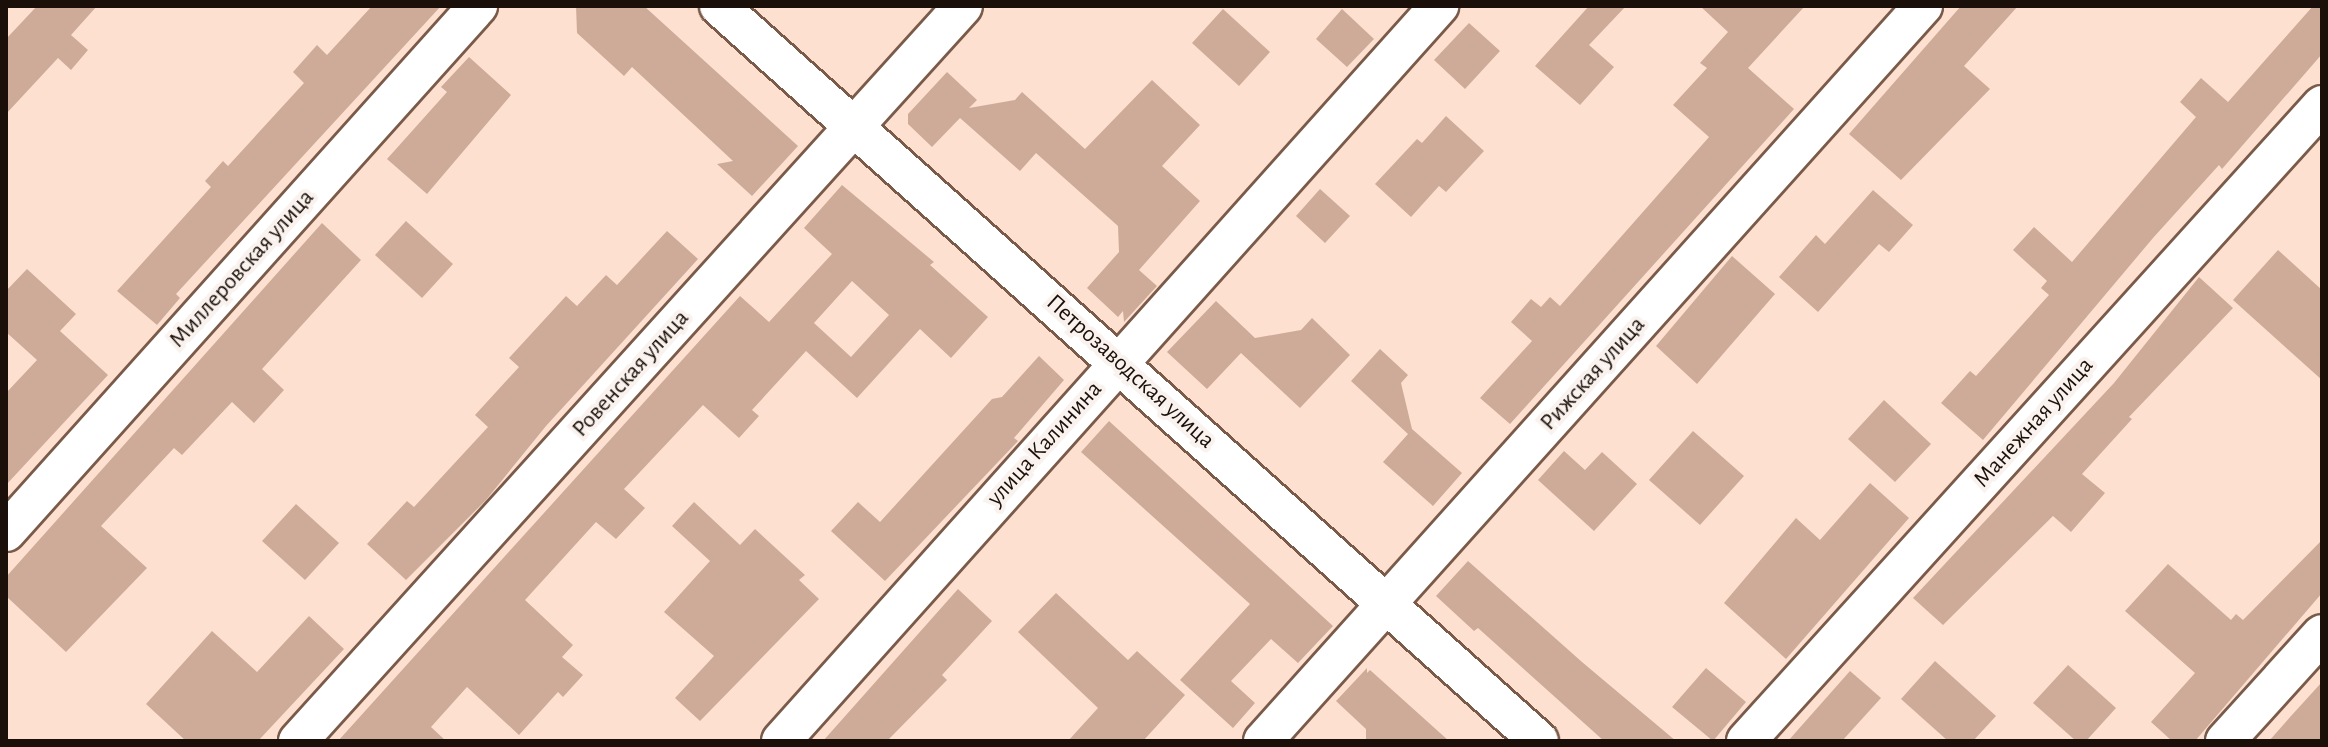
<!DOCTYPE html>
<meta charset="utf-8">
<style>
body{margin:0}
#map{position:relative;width:2328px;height:747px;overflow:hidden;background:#fde0d0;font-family:"Alegreya Sans",sans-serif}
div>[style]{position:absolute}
.building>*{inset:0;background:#cdab98}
.roads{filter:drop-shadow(2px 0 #7a5b4a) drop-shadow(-2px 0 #7a5b4a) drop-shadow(0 2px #7a5b4a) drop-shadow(0 -2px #7a5b4a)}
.minor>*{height:38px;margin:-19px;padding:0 19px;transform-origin:19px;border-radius:19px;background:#fff}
span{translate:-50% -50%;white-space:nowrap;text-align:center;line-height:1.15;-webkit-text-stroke:8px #f9f2ee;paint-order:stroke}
.street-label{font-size:24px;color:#1b1009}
.frame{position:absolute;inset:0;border:8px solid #1b1009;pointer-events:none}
</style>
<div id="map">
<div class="building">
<div style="clip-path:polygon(37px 6px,97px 6px,71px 35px,88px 50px,71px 70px,58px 58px,6px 114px,6px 39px)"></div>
<div style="clip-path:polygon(372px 6px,441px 6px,176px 294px,180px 298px,157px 325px,117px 291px,211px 187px,205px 181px,223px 161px,228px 166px,304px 83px,293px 72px,317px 45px,327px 55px)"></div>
<div style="clip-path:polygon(576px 6px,644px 6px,798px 146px,752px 196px,717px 164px,733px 161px,632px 67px,624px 76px,577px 33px)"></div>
<div style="clip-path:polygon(1589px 6px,1626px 6px,1589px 45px,1614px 67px,1580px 105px,1535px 66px)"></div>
<div style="clip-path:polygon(1700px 6px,1805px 6px,1748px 68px,1794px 109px,1510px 424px,1480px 398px,1532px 341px,1511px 322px,1531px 299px,1541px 307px,1550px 297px,1560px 306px,1709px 137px,1673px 105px,1707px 68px,1700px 63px,1728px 32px)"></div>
<div style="clip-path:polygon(1961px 6px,2018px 6px,1964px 66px,1990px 89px,1901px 180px,1849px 134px)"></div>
<div style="clip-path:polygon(2313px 6px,2322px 6px,2322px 54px,2222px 169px,2219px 165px,2153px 238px,1983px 440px,1941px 403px,1970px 371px,1976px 376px,2049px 295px,2041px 288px,2047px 281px,2013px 250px,2034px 227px,2072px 262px,2196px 117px,2180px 102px,2201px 78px,2228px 102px)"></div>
<div style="clip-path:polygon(1223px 9px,1270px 52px,1239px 86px,1192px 43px)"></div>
<div style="clip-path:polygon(1342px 9px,1374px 39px,1347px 67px,1316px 39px)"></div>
<div style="clip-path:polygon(1469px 23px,1500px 51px,1465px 89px,1434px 60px)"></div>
<div style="clip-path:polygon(469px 57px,511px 95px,427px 194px,387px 159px,447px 92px,441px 87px)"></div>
<div style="clip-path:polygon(947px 72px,977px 100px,969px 108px,1015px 100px,1022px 92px,1085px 149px,1152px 80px,1200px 125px,1162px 166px,1200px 201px,1139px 270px,1157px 286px,1124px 322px,1123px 311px,1118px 317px,1087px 288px,1119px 252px,1118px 226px,1036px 153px,1020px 171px,960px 118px,932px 147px,908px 124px,908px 114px)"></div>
<div style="clip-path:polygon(1446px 116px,1484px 151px,1446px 192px,1439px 186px,1411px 217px,1375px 184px,1417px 139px,1422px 143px)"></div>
<div style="clip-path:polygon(evenodd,842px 185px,934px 262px,930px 265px,988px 317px,951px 358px,920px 329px,857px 398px,806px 351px,752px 410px,759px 416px,739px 438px,703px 405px,624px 489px,645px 508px,616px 539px,596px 522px,525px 600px,573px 645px,562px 657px,583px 675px,563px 697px,558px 692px,519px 735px,467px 687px,431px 727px,446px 741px,338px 741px,740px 296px,769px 322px,832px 254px,804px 228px,842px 185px,852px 281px,889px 315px,851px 357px,814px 323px,852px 281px)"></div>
<div style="clip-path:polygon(1320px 189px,1350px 216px,1325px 243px,1296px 216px)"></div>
<div style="clip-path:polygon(1873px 190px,1913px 225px,1889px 252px,1879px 244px,1818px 312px,1779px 277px,1816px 235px,1825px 244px)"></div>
<div style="clip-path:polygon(406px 221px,453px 264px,422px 298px,375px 255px)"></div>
<div style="clip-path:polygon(322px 223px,361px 260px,262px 369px,284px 390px,254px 423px,232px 402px,182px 455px,174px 448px,101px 526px,147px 568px,66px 652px,6px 596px,6px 577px)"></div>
<div style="clip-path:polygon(667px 231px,698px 259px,546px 426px,486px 500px,406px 580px,367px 544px,407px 501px,414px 507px,488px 427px,475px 415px,519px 367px,509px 358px,566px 296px,577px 306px,606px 275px,617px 285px)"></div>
<div style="clip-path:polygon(2278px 250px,2322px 290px,2322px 380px,2233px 300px)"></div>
<div style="clip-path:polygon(1732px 256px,1775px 294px,1697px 384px,1656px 346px)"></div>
<div style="clip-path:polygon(27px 269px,76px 314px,60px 331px,108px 375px,6px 485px,6px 393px,37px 360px,6px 332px,6px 291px)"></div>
<div style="clip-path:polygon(2199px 277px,2233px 308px,2129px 417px,2132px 419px,2082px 474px,2105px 493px,2071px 532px,2053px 516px,1943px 625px,1913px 598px,2114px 383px)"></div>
<div style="clip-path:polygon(1216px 301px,1255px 338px,1301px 330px,1312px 318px,1350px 355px,1300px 408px,1241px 353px,1207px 389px,1167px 352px)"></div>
<div style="clip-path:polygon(1380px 349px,1408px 375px,1401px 383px,1412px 429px,1462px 473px,1433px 506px,1383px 462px,1408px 434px,1351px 381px)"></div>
<div style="clip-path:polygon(1039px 356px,1064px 380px,1014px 438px,1018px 441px,885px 581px,831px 531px,858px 502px,880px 522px,992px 399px,1002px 397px)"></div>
<div style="clip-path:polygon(1884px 400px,1931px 444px,1895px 482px,1848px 439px)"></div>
<div style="clip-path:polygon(1109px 421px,1333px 626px,1298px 663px,1271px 639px,1231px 681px,1255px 703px,1233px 728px,1180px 680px,1250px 604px,1081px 452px)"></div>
<div style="clip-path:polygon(1693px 431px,1744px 476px,1700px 525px,1649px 480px)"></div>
<div style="clip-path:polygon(1564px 451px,1585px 470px,1602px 452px,1637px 484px,1594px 531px,1538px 480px)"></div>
<div style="clip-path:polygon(1870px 483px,1909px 518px,1786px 659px,1724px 603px,1796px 518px,1820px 540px)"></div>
<div style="clip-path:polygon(694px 502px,740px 545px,755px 529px,805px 575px,799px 580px,819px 599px,700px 721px,675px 698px,714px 656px,664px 612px,710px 561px,672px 526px)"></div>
<div style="clip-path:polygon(296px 504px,339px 543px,305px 580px,262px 541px)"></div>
<div style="clip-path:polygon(2322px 540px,2322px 593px,2195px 741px,2172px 741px,2151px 722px,2195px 673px,2125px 611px,2168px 564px,2231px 620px,2236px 614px,2243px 620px)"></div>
<div style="clip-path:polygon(1468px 561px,1582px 662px,1676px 741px,1604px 741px,1478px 628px,1474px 631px,1436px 596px)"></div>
<div style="clip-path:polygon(958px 589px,992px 621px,942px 675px,947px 680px,887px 741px,823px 741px)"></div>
<div style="clip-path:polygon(1056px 593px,1128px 660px,1137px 651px,1185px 695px,1143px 741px,1068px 741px,1098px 708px,1018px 632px)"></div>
<div style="clip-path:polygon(309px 616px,344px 649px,258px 741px,186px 741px,146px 704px,212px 631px,257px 672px)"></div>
<div style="clip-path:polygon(1935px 661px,1996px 716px,1973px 741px,1948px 741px,1901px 699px)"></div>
<div style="clip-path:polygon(2068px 665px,2116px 708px,2086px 741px,2076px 741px,2033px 703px)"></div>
<div style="clip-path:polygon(1367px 668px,1367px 673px,1370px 670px,1449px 741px,1366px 741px,1366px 729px,1336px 701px)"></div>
<div style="clip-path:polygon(1706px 668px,1746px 702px,1713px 741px,1672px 707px)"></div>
<div style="clip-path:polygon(1850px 671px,1881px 698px,1842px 741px,1788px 741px)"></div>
<div style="clip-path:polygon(2322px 682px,2322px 741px,2269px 741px,2291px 716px)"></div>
</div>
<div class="roads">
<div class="minor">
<div style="left:719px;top:6px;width:1101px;rotate:41.87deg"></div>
<div style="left:6px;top:532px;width:707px;rotate:-48.1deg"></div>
<div style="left:298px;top:741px;width:991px;rotate:-47.86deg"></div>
<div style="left:781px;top:741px;width:987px;rotate:-48.16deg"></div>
<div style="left:1263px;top:741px;width:988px;rotate:-48.08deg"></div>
<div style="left:1746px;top:741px;width:858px;rotate:-47.83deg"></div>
<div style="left:2225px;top:741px;width:144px;rotate:-47.8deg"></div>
</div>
</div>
<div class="street-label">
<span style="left:242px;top:269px;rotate:-48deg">Миллеровская улица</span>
<span style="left:1130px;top:372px;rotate:42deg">Петрозаводская улица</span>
<span style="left:631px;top:374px;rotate:-48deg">Ровенская улица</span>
<span style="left:1593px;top:374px;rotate:-48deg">Рижская улица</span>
<span style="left:2034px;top:423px;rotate:-48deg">Манежная улица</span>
<span style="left:1045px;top:444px;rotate:-48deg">улица Калинина</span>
</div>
<div class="frame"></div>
</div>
